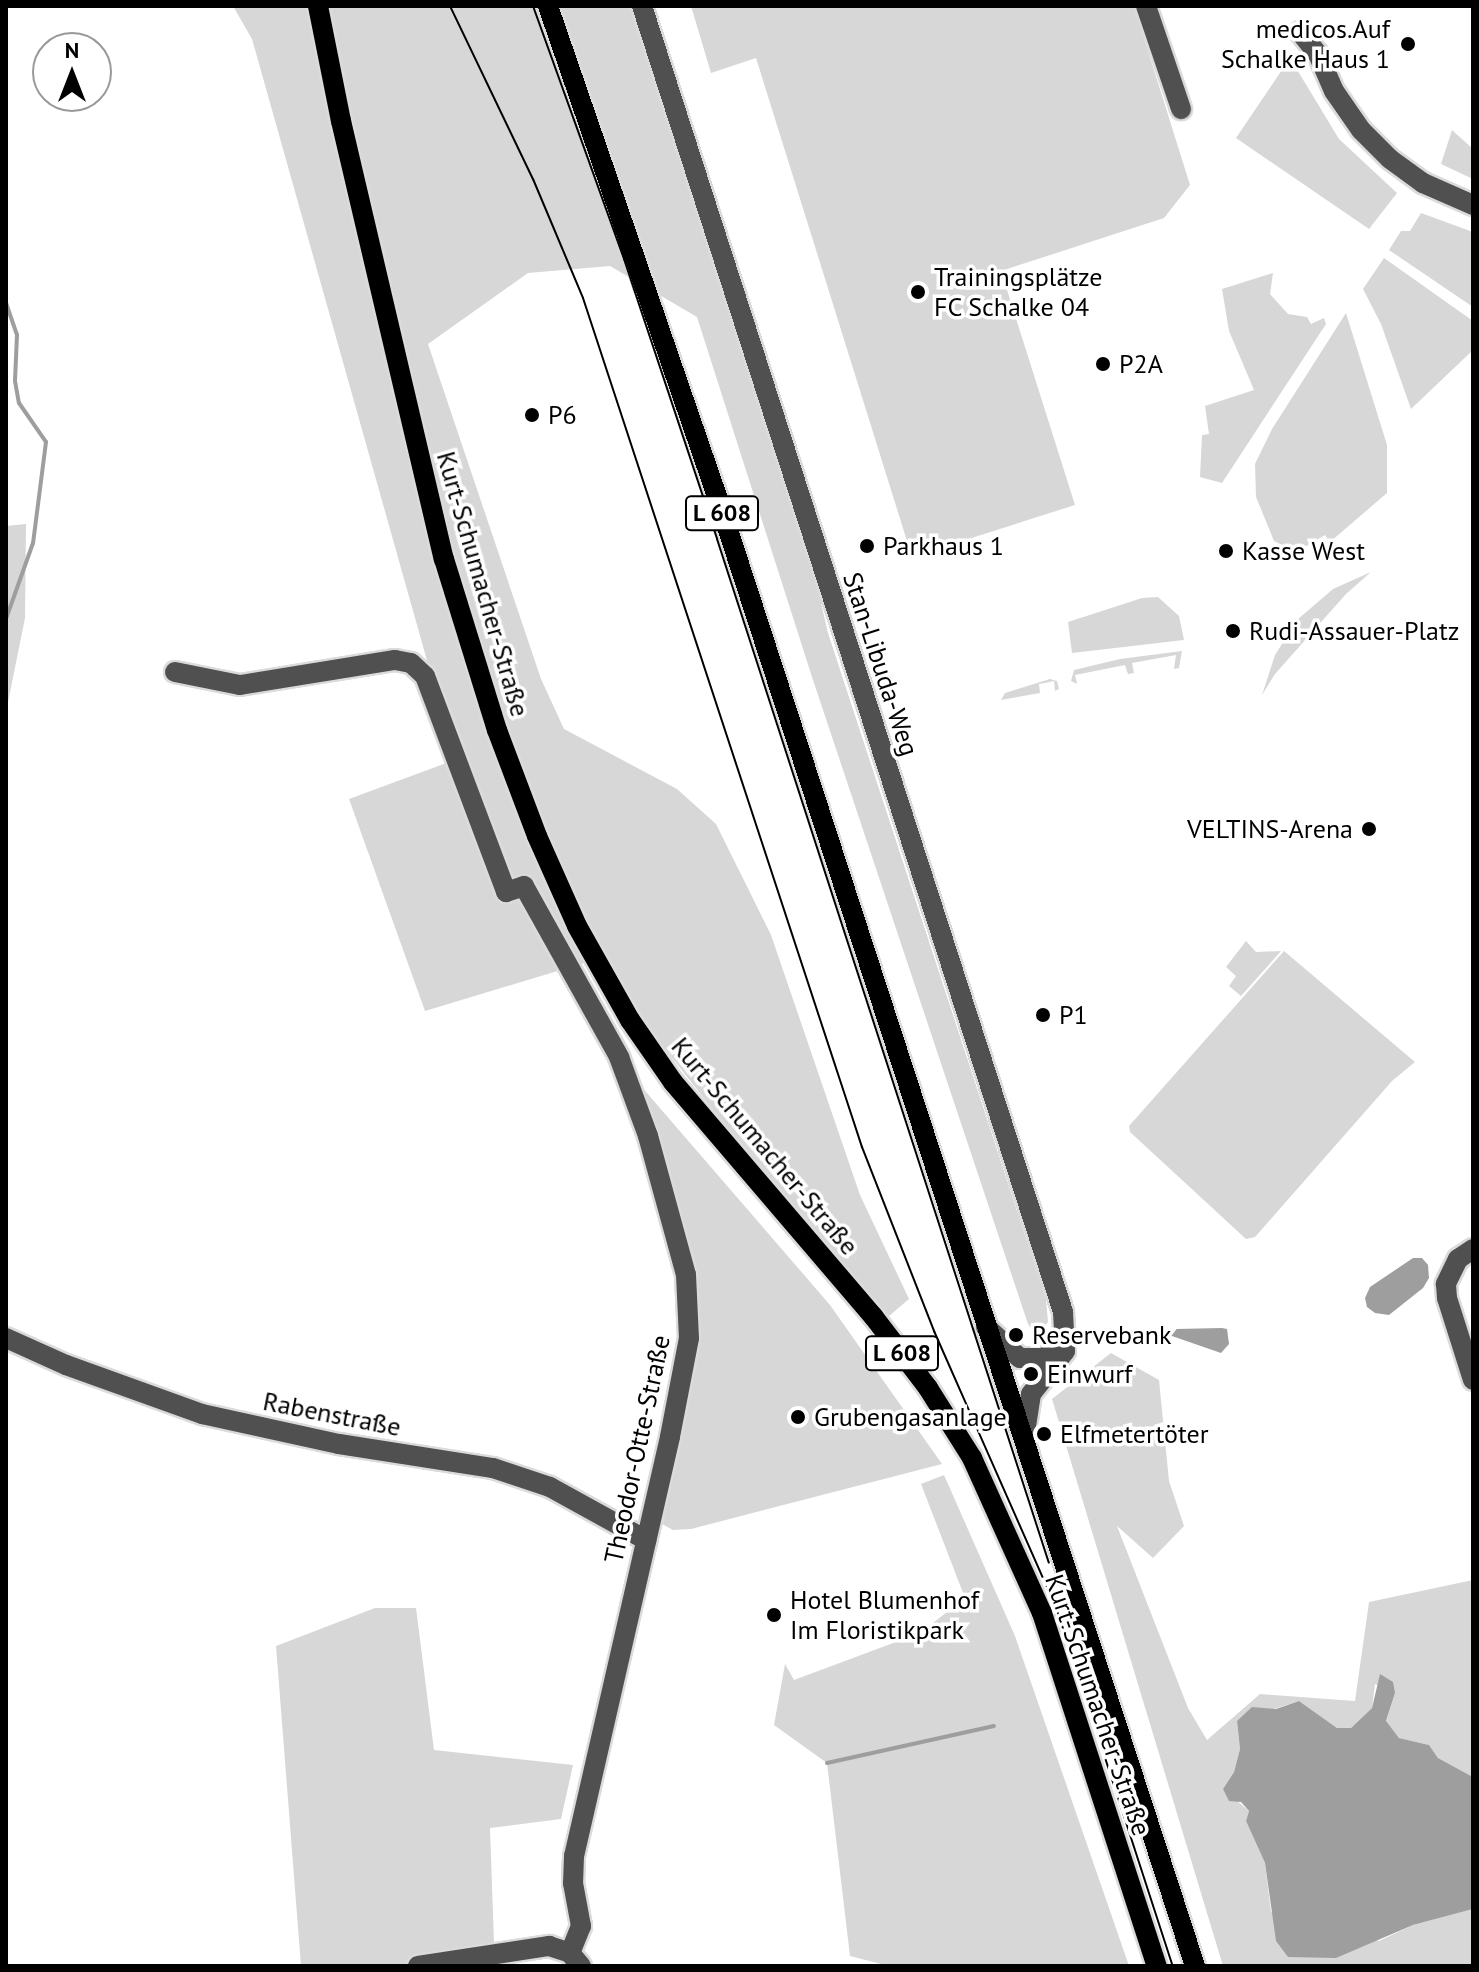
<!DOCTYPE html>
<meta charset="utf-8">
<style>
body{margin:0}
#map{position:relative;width:1479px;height:1972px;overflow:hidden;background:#fff;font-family:"PT Sans",sans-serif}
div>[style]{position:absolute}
.green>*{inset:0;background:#d7d7d7}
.water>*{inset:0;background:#9e9e9e}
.stream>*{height:4px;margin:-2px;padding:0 2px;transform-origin:2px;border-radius:2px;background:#9e9e9e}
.roads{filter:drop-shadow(2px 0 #dbdbdb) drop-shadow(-2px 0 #dbdbdb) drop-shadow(0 2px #dbdbdb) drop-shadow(0 -2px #dbdbdb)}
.minor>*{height:20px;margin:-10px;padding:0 10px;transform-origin:10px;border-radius:10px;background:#505050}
.major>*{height:20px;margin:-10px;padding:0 10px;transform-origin:10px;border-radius:10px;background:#000}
.tram>*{height:2px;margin:-1px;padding:0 1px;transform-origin:1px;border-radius:1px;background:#000}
.dots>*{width:22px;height:22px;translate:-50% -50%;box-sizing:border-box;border:4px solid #fff;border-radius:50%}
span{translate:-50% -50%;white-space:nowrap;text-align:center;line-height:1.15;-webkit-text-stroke:7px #fff;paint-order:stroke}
.shield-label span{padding:2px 6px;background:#fff;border:2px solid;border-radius:6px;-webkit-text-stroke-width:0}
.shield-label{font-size:24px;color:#000;font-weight:700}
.poi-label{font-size:26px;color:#000}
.right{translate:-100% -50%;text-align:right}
.left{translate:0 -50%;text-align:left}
.street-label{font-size:26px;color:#000}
.frame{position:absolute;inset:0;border:8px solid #000;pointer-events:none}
.north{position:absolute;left:32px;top:32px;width:80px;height:80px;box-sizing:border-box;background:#fff;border:2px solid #999;border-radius:50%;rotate:0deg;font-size:22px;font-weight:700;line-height:32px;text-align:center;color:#000}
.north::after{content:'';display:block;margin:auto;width:28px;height:36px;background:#000;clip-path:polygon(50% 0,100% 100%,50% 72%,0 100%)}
</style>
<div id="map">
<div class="green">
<div style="clip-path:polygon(233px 6px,641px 6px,820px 567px,821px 603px,828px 633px,1046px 1299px,1048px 1322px,1041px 1332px,1033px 1331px,1028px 1324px,812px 677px,697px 317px,610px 266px,528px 273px,428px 344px,541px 679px,564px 729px,677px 789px,716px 824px,771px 935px,860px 1195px,909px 1299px,889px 1316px,781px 1196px,647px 1026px,607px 956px,425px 1011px,349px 799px,460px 758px,428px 664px,252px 39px)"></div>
<div style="clip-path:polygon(691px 6px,1134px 6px,1190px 185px,1164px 218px,1001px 271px,1075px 505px,912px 557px,756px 58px,711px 73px)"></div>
<div style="clip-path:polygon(1288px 61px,1296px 68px,1339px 139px,1397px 193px,1369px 229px,1236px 138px)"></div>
<div style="clip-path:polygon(1452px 130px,1473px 149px,1473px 179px,1441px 164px)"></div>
<div style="clip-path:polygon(1421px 213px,1473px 232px,1473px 307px,1389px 250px,1401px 231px,1410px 231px)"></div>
<div style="clip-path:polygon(1384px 258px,1473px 321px,1473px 350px,1411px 409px,1381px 324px,1363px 289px)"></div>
<div style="clip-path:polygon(1273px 273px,1270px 294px,1288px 314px,1307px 317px,1311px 324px,1324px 318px,1326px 324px,1222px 483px,1200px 477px,1202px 435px,1209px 434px,1205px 406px,1254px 390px,1229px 331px,1222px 289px)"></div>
<div style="clip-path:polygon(1346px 313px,1387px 445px,1387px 493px,1330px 542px,1325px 535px,1296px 552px,1274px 541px,1256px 497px,1255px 464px,1272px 429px)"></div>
<div style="clip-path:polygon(26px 524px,25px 618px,6px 712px,6px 526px)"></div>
<div style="clip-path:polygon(1371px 572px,1346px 594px,1275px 674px,1262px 695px,1275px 655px,1297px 620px,1333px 589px)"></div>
<div style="clip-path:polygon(1158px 597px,1179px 616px,1184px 640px,1072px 653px,1068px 622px,1142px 598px)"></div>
<div style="clip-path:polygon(1182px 651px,1179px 668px,1174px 669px,1176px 655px,1132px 663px,1134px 673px,1128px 674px,1125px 665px,1075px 675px,1077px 684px,1071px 681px,1074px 670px,1120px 659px)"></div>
<div style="clip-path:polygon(1050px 679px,1057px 681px,1059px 689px,1055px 691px,1054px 681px,1045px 683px,1039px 684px,1040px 693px,1001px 700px,1005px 693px)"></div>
<div style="clip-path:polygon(1246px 941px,1256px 952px,1281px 951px,1241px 996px,1229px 986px,1236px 976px,1226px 967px)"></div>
<div style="clip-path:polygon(1284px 951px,1415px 1062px,1392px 1081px,1255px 1237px,1246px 1239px,1130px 1132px,1129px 1126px)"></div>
<div style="clip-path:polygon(640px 1085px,830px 1305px,942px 1464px,691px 1529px,673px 1530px,662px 1524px,658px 1515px,686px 1387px,672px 1204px)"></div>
<div style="clip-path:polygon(1111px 1353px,1159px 1380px,1169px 1481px,1184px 1526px,1153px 1558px,1117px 1526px,1188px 1708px,1207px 1740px,1260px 1694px,1355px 1701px,1369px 1602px,1473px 1580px,1473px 1777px,1438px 1758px,1429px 1745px,1399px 1738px,1386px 1722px,1395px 1693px,1375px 1684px,1372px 1708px,1351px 1728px,1337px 1728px,1299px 1701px,1237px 1721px,1240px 1749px,1234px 1772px,1223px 1789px,1249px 1811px,1246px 1821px,1265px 1863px,1271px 1912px,1379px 1941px,1413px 1925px,1473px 1909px,1473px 1966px,1223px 1966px,1052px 1399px)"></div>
<div style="clip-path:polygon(944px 1475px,1015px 1636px,1129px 1966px,889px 1966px,850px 1956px,827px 1763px,774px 1725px,785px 1664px,794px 1680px,920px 1633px,965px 1598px,921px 1484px)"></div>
<div style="clip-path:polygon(375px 1608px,416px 1608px,434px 1750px,573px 1765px,561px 1819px,490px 1828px,494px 1943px,455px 1953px,455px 1966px,301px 1966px,276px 1646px)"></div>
</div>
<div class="water">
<div style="clip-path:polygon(1413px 1258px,1422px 1258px,1428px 1265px,1429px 1278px,1423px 1288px,1389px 1315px,1375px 1313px,1367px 1307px,1365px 1298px,1370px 1287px)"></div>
<div style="clip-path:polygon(1222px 1328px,1227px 1329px,1229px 1344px,1221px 1353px,1169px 1335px,1176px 1329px)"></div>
<div style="clip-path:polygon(1380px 1674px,1393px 1682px,1395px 1693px,1386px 1721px,1399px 1738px,1429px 1745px,1438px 1758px,1473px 1777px,1473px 1909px,1413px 1925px,1336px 1958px,1288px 1957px,1276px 1941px,1265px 1863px,1246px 1821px,1249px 1811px,1241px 1802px,1229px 1801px,1223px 1789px,1234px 1772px,1240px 1749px,1237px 1721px,1252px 1707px,1276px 1709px,1299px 1701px,1337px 1728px,1351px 1728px,1372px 1708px)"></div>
</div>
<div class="stream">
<div style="left:6px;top:303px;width:34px;rotate:71deg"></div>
<div style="left:17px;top:335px;width:46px;rotate:92.5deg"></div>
<div style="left:15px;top:381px;width:22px;rotate:80deg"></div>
<div style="left:19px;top:403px;width:47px;rotate:55.3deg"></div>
<div style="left:46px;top:442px;width:102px;rotate:97.3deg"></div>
<div style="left:33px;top:543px;width:81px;rotate:109.6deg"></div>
<div style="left:827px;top:1763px;width:171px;rotate:-12.5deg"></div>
</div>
<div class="roads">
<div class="minor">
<div style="left:642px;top:6px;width:1372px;rotate:72.13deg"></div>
<div style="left:1063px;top:1312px;width:39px;rotate:87deg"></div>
<div style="left:1065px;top:1351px;width:55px;rotate:128.3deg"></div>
<div style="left:1031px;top:1394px;width:46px;rotate:98.8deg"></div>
<div style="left:1146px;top:6px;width:109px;rotate:71.2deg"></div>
<div style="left:1300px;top:32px;width:28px;rotate:51deg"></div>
<div style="left:1318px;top:54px;width:40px;rotate:66.6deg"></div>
<div style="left:1334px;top:91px;width:47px;rotate:55.3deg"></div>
<div style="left:1361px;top:130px;width:41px;rotate:45deg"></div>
<div style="left:1390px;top:159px;width:41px;rotate:36deg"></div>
<div style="left:1423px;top:183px;width:55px;rotate:23.7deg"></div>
<div style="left:175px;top:672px;width:66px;rotate:11.3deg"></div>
<div style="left:240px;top:685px;width:157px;rotate:-9.2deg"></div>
<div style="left:395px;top:660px;width:16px;rotate:11deg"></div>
<div style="left:411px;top:663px;width:19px;rotate:43deg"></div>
<div style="left:425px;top:676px;width:231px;rotate:69.4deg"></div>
<div style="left:506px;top:892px;width:19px;rotate:-18deg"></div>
<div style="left:524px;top:886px;width:196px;rotate:60.9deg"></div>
<div style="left:619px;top:1057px;width:84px;rotate:69.8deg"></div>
<div style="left:648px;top:1136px;width:144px;rotate:74.7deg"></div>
<div style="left:686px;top:1275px;width:63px;rotate:87.3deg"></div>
<div style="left:689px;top:1338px;width:101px;rotate:100.9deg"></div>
<div style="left:670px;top:1437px;width:430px;rotate:102.9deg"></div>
<div style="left:574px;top:1856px;width:27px;rotate:92deg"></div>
<div style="left:573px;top:1883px;width:44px;rotate:79.5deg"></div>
<div style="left:581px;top:1926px;width:29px;rotate:112deg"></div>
<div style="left:1473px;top:1249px;width:18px;rotate:146deg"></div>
<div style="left:1458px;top:1259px;width:28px;rotate:116deg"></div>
<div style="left:1446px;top:1284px;width:14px;rotate:86deg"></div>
<div style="left:1447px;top:1298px;width:86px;rotate:72.4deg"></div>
<div style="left:986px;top:1327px;width:46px;rotate:42.4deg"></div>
<div style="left:1020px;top:1358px;width:24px"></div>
<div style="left:1044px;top:1358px;width:22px;rotate:-39deg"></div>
<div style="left:6px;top:1338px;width:66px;rotate:24.2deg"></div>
<div style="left:66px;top:1365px;width:145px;rotate:19.8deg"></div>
<div style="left:202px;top:1414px;width:140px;rotate:12.4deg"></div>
<div style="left:339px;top:1444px;width:156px;rotate:8.9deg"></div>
<div style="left:493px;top:1468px;width:60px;rotate:18.4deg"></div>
<div style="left:550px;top:1487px;width:110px;rotate:28.9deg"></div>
<div style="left:418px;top:1966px;width:133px;rotate:-8.7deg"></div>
<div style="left:549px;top:1946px;width:22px;rotate:18deg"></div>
<div style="left:570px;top:1953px;width:17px;rotate:50deg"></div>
</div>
<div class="major">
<div style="left:318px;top:6px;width:117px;rotate:78.7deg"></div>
<div style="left:341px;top:121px;width:450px;rotate:76.8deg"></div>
<div style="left:444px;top:559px;width:179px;rotate:72.8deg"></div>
<div style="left:497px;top:730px;width:113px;rotate:69.3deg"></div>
<div style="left:537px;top:836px;width:98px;rotate:66deg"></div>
<div style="left:577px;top:926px;width:108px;rotate:60.6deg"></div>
<div style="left:630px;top:1020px;width:75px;rotate:55.3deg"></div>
<div style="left:673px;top:1082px;width:308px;rotate:49.5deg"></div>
<div style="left:873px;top:1316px;width:91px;rotate:52.6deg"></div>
<div style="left:928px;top:1388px;width:83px;rotate:57.8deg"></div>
<div style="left:972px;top:1458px;width:170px;rotate:65.7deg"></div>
<div style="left:1042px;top:1613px;width:371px;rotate:72deg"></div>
<div style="left:548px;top:6px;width:525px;rotate:70.98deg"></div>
<div style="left:719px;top:502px;width:1539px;rotate:71.99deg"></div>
</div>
</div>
<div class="tram">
<div style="left:450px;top:6px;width:192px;rotate:64.4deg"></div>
<div style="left:533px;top:179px;width:129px;rotate:67.2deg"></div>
<div style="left:583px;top:298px;width:894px;rotate:71.81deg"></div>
<div style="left:862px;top:1147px;width:198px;rotate:68.6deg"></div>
<div style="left:934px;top:1331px;width:305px;rotate:66.2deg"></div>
<div style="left:1057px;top:1610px;width:374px;rotate:72deg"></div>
<div style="left:533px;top:6px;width:269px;rotate:70.2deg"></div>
<div style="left:624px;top:259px;width:295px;rotate:71.6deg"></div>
<div style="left:717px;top:539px;width:1076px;rotate:72.04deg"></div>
</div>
<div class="dots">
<div style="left:1408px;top:44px;background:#000"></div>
<div style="left:918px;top:292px;background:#000"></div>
<div style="left:1103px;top:364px;background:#000"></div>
<div style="left:532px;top:415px;background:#000"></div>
<div style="left:867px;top:546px;background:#000"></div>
<div style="left:1226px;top:551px;background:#000"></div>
<div style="left:1233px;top:631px;background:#000"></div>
<div style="left:1369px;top:829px;background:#000"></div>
<div style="left:1043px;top:1015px;background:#000"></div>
<div style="left:1016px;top:1335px;background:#000"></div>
<div style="left:1031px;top:1374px;background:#000"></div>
<div style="left:798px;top:1417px;background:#000"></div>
<div style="left:1044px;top:1434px;background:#000"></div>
<div style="left:774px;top:1615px;background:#000"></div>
</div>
<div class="shield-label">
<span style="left:722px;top:513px">L 608</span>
<span style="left:902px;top:1353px">L 608</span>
</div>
<div class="poi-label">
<span class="right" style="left:1390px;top:44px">medicos.Auf<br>Schalke Haus 1</span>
<span class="left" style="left:934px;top:292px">Trainingsplätze<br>FC Schalke 04</span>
<span class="left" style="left:1119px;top:364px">P2A</span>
<span class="left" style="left:548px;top:415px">P6</span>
<span class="left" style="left:883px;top:546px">Parkhaus 1</span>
<span class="left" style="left:1242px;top:551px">Kasse West</span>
<span class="left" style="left:1249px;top:631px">Rudi-Assauer-Platz</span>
<span class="right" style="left:1353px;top:829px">VELTINS-Arena</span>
<span class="left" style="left:1059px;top:1015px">P1</span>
<span class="left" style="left:1032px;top:1335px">Reservebank</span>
<span class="left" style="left:1047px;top:1374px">Einwurf</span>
<span class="left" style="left:814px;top:1417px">Grubengasanlage</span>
<span class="left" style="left:1060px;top:1434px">Elfmetertöter</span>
<span class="left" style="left:790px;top:1615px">Hotel Blumenhof<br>Im Floristikpark</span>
</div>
<div class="street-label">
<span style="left:483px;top:584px;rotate:74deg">Kurt-Schumacher-Straße</span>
<span style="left:881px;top:664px;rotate:72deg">Stan-Libuda-Weg</span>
<span style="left:765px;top:1146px;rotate:50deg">Kurt-Schumacher-Straße</span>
<span style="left:332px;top:1414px;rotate:11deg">Rabenstraße</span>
<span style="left:637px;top:1449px;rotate:-78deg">Theodor-Otte-Straße</span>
<span style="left:1098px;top:1705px;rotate:71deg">Kurt-Schumacher-Straße</span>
</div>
<div class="frame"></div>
<div class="north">N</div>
</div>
